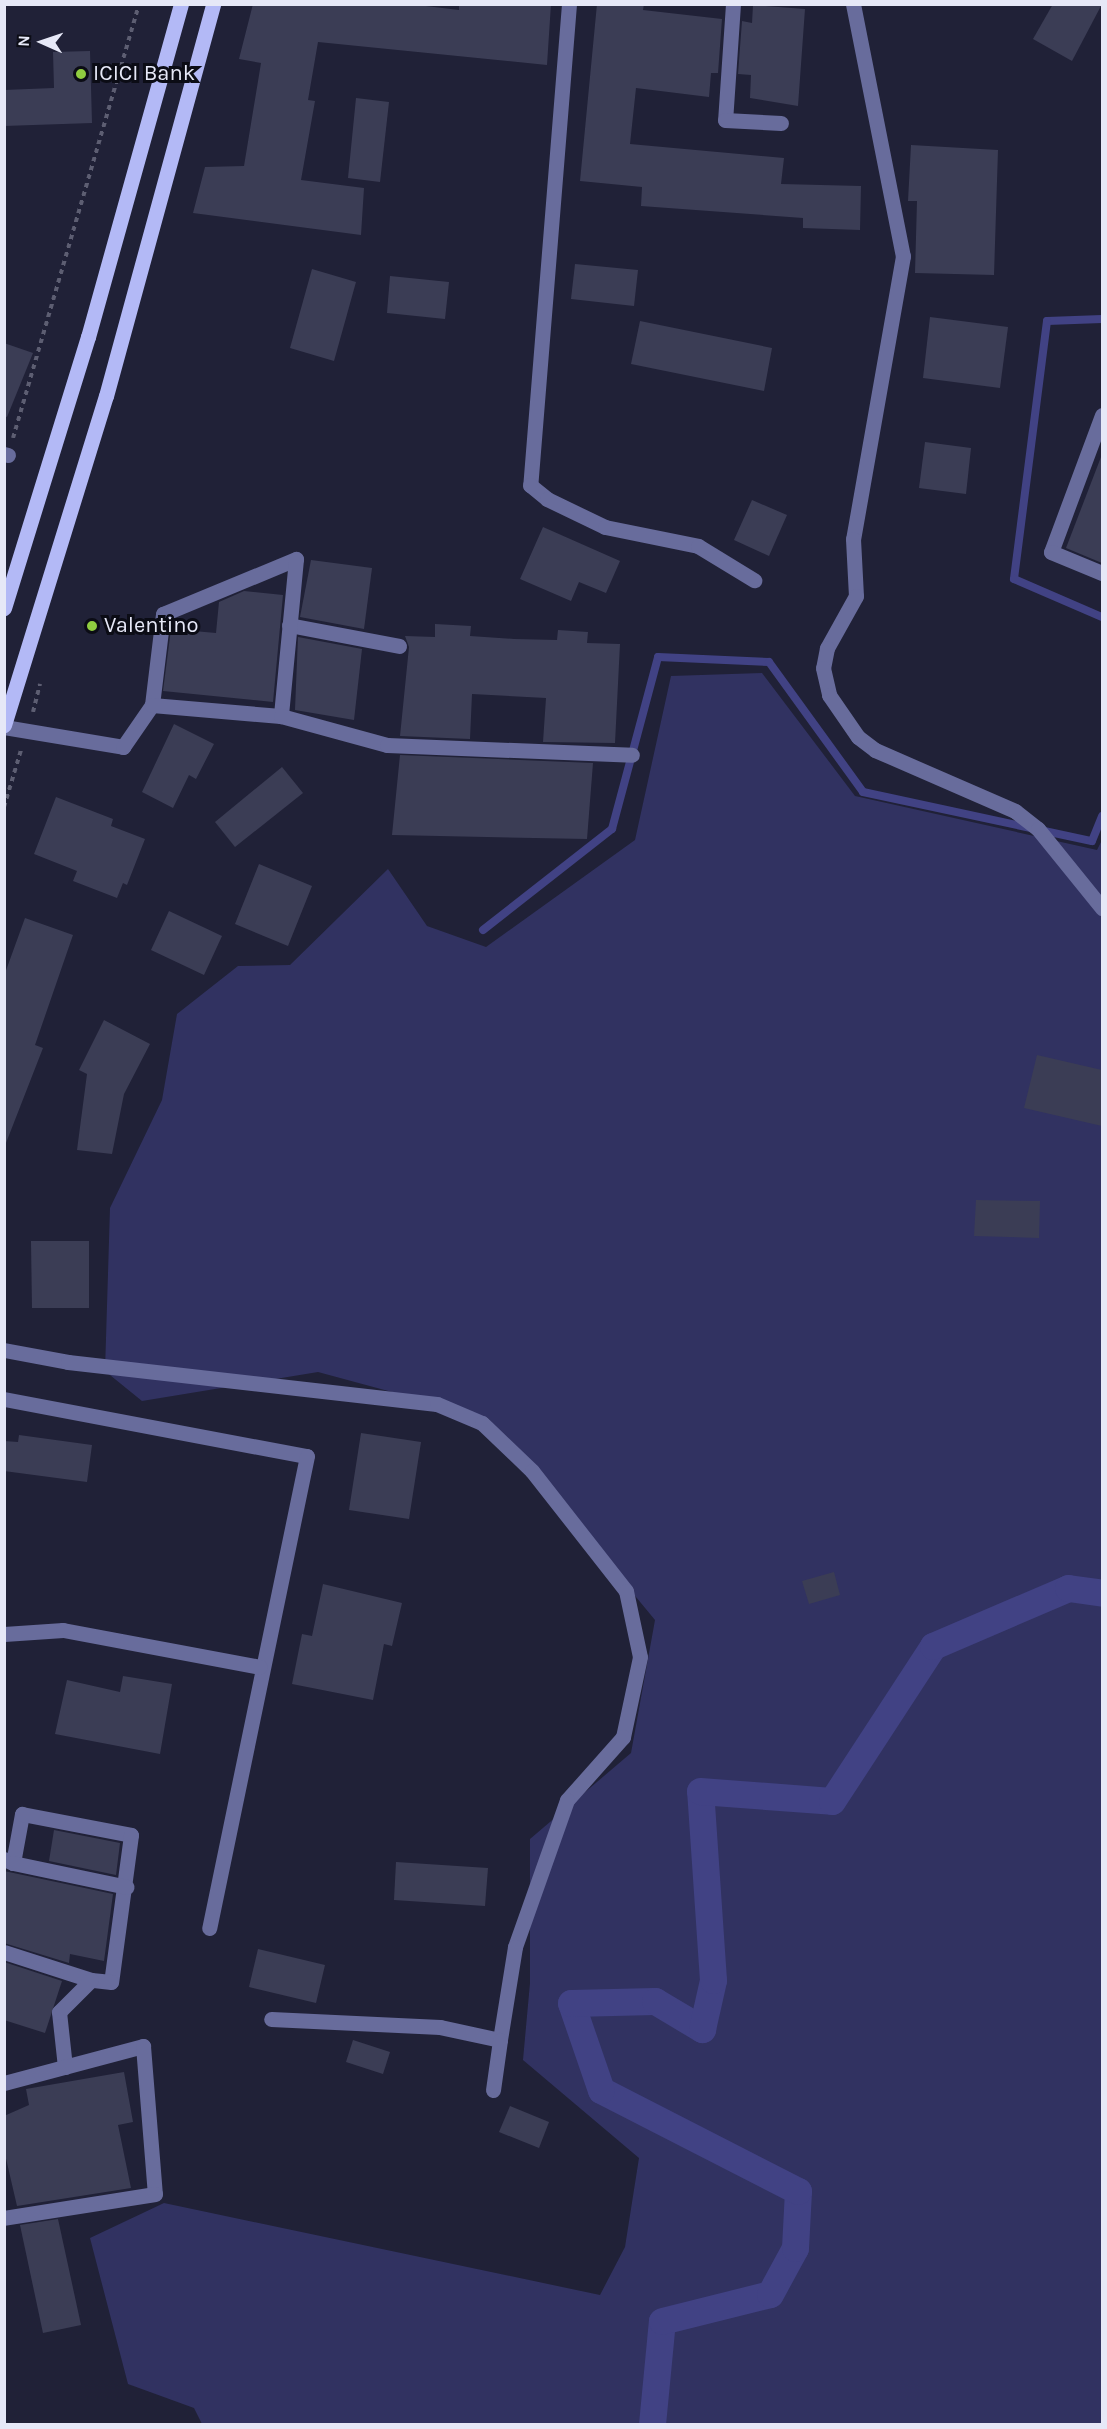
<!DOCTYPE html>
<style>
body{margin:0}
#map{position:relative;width:1107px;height:2429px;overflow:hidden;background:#202137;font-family:Karla,sans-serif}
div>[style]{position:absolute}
.green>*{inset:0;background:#313261}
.stream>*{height:8px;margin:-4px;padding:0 4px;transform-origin:4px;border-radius:4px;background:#414284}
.canal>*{height:27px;margin:-13.5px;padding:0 13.5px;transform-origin:13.5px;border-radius:13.5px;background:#414284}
.building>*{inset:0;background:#3b3d55}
.path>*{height:4px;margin-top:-2px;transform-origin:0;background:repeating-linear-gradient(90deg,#5d5e72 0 4.5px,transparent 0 9px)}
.minor>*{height:15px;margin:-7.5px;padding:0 7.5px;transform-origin:7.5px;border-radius:7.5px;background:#686c9c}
.major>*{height:15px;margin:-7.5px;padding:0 7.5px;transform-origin:7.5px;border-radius:7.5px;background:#b3b9f6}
.dots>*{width:16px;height:16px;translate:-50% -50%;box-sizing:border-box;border:3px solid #0b0c15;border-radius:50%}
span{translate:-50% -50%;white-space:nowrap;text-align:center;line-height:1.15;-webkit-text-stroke:6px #0b0c15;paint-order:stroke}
.poi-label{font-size:22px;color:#e6e8f7}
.left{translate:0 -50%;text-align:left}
.frame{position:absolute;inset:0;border:6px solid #e6e8f7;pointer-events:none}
.north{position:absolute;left:12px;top:12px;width:60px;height:60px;-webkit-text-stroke:4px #0b0c15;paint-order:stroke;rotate:273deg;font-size:16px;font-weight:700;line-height:24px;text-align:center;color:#e6e8f7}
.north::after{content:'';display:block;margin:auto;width:21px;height:27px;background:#e6e8f7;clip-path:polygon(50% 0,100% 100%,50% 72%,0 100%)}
</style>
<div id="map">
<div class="green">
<div style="clip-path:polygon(762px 673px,855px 796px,1097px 850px,1102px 840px,1102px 2424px,202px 2424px,194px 2408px,128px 2384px,90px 2238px,164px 2203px,600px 2295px,625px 2247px,639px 2158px,523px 2060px,530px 1983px,530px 1839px,631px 1753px,655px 1620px,488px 1418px,318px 1372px,142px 1401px,105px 1371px,110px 1208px,162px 1100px,177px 1014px,238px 966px,290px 965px,388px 869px,427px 926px,486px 947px,635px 840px,671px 676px)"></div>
</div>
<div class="stream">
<div style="left:1102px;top:319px;width:55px;rotate:177.9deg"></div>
<div style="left:1047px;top:321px;width:260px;rotate:97.3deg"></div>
<div style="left:1014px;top:579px;width:96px;rotate:23.4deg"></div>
<div style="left:483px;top:930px;width:164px;rotate:-38.1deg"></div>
<div style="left:612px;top:829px;width:178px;rotate:-75deg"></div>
<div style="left:658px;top:657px;width:111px;rotate:2.6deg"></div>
<div style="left:769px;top:662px;width:160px;rotate:54.1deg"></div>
<div style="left:863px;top:792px;width:234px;rotate:12.1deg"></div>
<div style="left:1092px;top:841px;width:27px;rotate:-68deg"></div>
</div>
<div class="canal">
<div style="left:652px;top:2424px;width:103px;rotate:-84.5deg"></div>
<div style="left:662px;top:2321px;width:111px;rotate:-14deg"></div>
<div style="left:770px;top:2294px;width:52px;rotate:-61.5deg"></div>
<div style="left:795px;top:2248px;width:57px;rotate:-87deg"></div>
<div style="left:798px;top:2191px;width:221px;rotate:-152.9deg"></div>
<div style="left:601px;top:2090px;width:92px;rotate:-109deg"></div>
<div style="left:571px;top:2003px;width:84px;rotate:-1.4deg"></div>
<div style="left:655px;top:2001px;width:55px;rotate:30.8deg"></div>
<div style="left:702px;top:2029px;width:50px;rotate:-77.3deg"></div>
<div style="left:713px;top:1980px;width:189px;rotate:-93.9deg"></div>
<div style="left:700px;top:1791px;width:132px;rotate:4.3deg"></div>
<div style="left:832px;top:1801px;width:185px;rotate:-56.9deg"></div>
<div style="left:933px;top:1646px;width:147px;rotate:-23.2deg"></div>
<div style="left:1068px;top:1588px;width:34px;rotate:8deg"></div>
</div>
<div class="building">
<div style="clip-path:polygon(253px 4px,409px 4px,459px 10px,459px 4px,551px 4px,547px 65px,318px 42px,308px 100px,315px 101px,301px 180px,364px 188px,361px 235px,193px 213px,205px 167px,244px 166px,261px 63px,239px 59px)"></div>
<div style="clip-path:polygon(597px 4px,644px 4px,643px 10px,722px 19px,718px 73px,711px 73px,709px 97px,636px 88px,630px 144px,784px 158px,781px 184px,861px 186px,860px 230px,803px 228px,803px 218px,641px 206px,642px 187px,580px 181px)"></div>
<div style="clip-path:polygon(1053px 4px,1102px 4px,1072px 61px,1033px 39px)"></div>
<div style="clip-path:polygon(753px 5px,805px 9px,798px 106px,750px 98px,751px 75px,738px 74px,742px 21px,752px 23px)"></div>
<div style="clip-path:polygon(90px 51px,92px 123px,4px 126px,4px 90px,54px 88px,53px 52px)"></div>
<div style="clip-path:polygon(356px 98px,389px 102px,380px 182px,348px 178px)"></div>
<div style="clip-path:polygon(911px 145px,998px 150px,994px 275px,915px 273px,917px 201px,908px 201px)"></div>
<div style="clip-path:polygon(575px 264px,638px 270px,634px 306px,571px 299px)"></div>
<div style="clip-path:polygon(312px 269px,356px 282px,334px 361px,290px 348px)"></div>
<div style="clip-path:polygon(390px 276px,449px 282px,445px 319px,387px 313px)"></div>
<div style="clip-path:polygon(930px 317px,1008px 327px,1000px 388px,923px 378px)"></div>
<div style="clip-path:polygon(640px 321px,772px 348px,764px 391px,631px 364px)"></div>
<div style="clip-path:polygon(4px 343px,33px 353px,7px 417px,4px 416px)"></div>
<div style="clip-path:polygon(925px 442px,971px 448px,966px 494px,919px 488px)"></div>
<div style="clip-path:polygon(1101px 457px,1102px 457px,1102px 563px,1066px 548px)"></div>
<div style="clip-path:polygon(752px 500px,787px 515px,769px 556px,734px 540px)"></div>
<div style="clip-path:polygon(543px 527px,620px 561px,606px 593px,579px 582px,571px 601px,520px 579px)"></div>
<div style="clip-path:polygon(311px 560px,372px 568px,364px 629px,300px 617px)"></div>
<div style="clip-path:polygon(244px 591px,283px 595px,273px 702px,163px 691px,171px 629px,216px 633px,219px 602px)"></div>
<div style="clip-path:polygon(435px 624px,471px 626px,470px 636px,514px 639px,557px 640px,558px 630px,588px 632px,587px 643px,620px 644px,615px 743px,543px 742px,546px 698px,472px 694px,470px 739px,400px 736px,409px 647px,405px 636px,435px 637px)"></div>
<div style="clip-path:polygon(298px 637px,362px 649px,354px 720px,295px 710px)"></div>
<div style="clip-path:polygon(174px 724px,214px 744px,196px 779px,189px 775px,173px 808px,142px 792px)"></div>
<div style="clip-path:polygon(400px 755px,593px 763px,587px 839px,392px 835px)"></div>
<div style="clip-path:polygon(282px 767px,303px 793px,235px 847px,215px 822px)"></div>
<div style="clip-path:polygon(56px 797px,113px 819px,111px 826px,145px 839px,127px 885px,123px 883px,117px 898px,73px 881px,77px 871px,34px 854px)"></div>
<div style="clip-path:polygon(259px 864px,312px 886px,288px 946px,235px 924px)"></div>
<div style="clip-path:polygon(169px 911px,222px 936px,204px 975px,151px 950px)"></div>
<div style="clip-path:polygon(25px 918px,73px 935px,35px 1045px,43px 1048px,6px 1143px,4px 976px)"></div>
<div style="clip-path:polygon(104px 1020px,150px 1044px,124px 1094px,112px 1154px,77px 1150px,87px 1074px,79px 1070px)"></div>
<div style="clip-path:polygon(1037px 1055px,1102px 1070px,1102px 1126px,1024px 1108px)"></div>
<div style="clip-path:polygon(976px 1200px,1040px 1201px,1039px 1238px,974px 1236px)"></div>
<div style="clip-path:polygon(31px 1241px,89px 1241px,89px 1308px,32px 1308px)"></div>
<div style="clip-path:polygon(361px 1433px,421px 1442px,409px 1519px,349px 1510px)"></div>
<div style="clip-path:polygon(19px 1435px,92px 1445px,87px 1482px,4px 1471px,4px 1441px,18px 1442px)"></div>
<div style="clip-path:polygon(834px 1572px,840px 1595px,809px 1604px,802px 1581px)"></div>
<div style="clip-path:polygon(323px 1584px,402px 1603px,392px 1646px,384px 1644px,373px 1700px,292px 1684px,302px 1634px,312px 1636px)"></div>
<div style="clip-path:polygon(123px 1676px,172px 1684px,160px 1754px,55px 1734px,67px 1680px,120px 1692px)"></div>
<div style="clip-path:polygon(54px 1830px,120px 1843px,116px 1875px,49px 1861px)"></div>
<div style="clip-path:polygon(396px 1862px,488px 1868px,485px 1906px,394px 1900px)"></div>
<div style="clip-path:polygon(4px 1871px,113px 1894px,104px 1961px,70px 1954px,69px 1963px,4px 1943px)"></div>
<div style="clip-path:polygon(258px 1949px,325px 1965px,316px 2003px,249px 1987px)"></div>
<div style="clip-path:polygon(4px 1962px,62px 1981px,45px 2033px,4px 2020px)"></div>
<div style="clip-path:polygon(353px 2040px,390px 2052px,383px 2074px,346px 2062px)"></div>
<div style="clip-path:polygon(124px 2072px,133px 2122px,118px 2125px,131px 2188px,17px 2206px,4px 2150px,4px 2116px,29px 2105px,26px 2089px)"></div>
<div style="clip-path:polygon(510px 2106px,549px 2122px,539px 2148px,499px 2132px)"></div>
<div style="clip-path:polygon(58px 2219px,81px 2325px,43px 2333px,20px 2225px)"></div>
</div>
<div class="path">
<div style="left:13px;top:438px;width:452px;rotate:-73.8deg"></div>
<div style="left:33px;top:712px;width:29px;rotate:-76deg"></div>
<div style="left:4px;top:807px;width:59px;rotate:-73.4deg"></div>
</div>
<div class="minor">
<div style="left:569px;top:4px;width:483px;rotate:94.6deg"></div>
<div style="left:530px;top:485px;width:22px;rotate:39deg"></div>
<div style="left:547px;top:499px;width:64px;rotate:25.8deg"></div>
<div style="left:605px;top:527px;width:95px;rotate:11.5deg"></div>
<div style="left:698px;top:546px;width:66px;rotate:31.3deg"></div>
<div style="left:733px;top:4px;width:116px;rotate:93.9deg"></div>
<div style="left:725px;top:120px;width:56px;rotate:3.1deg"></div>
<div style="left:853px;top:4px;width:257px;rotate:78.8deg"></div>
<div style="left:903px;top:256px;width:287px;rotate:100deg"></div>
<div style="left:853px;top:539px;width:57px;rotate:87deg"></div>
<div style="left:856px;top:596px;width:60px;rotate:119.1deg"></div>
<div style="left:827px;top:648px;width:20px;rotate:101deg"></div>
<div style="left:823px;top:668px;width:28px;rotate:77deg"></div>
<div style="left:829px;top:695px;width:51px;rotate:55.4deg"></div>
<div style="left:858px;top:737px;width:21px;rotate:37deg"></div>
<div style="left:875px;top:750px;width:153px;rotate:23.5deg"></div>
<div style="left:1015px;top:811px;width:29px;rotate:38deg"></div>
<div style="left:1038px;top:829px;width:102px;rotate:51deg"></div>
<div style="left:1102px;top:415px;width:146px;rotate:110.4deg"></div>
<div style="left:1051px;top:552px;width:55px;rotate:22.4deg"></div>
<div style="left:4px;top:454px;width:4px;rotate:14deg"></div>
<div style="left:289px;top:625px;width:112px;rotate:10.8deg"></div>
<div style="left:152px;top:705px;width:92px;rotate:-83.1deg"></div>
<div style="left:163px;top:614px;width:144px;rotate:-22.5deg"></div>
<div style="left:296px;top:559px;width:158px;rotate:95.5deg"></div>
<div style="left:4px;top:727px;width:121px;rotate:9.5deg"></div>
<div style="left:123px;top:747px;width:51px;rotate:-55.4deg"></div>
<div style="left:152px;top:705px;width:129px;rotate:4.9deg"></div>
<div style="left:281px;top:716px;width:110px;rotate:15.3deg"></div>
<div style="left:387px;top:745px;width:245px;rotate:2.3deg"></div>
<div style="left:4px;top:1350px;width:65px;rotate:10.6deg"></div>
<div style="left:68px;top:1362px;width:371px;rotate:6.5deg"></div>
<div style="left:437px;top:1404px;width:49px;rotate:22.9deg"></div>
<div style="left:482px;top:1423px;width:69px;rotate:43.8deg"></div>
<div style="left:532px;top:1471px;width:152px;rotate:51.9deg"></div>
<div style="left:626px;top:1591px;width:67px;rotate:78deg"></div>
<div style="left:640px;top:1657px;width:82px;rotate:102deg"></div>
<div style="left:623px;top:1737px;width:84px;rotate:131.6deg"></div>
<div style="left:567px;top:1800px;width:156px;rotate:109.5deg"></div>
<div style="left:515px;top:1947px;width:94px;rotate:99.2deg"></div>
<div style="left:500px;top:2040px;width:61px;rotate:-167.8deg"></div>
<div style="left:440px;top:2027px;width:169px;rotate:-177.3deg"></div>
<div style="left:4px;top:1399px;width:308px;rotate:10.7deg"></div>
<div style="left:307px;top:1456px;width:482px;rotate:101.7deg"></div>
<div style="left:4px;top:1634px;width:59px;rotate:-3.9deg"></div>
<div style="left:63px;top:1630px;width:200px;rotate:10.6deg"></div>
<div style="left:4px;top:1859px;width:10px;rotate:24deg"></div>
<div style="left:13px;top:1863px;width:50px;rotate:-79.6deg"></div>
<div style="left:22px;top:1814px;width:111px;rotate:10.9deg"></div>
<div style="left:131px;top:1835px;width:148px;rotate:97.7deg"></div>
<div style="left:111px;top:1982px;width:20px;rotate:-174deg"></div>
<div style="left:91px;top:1980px;width:91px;rotate:-162.2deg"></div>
<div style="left:13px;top:1863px;width:116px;rotate:11.9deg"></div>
<div style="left:65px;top:2067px;width:55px;rotate:-96.2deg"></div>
<div style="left:59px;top:2012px;width:45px;rotate:-45deg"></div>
<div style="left:4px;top:2083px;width:144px;rotate:-14.9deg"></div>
<div style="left:143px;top:2046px;width:148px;rotate:85.4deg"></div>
<div style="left:155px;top:2194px;width:153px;rotate:171deg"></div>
<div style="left:493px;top:2090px;width:50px;rotate:-82deg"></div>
</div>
<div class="major">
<div style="left:4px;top:608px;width:284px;rotate:-72.8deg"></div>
<div style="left:88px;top:337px;width:346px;rotate:-74.4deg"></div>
<div style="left:4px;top:725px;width:344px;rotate:-72.8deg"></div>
<div style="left:106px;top:396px;width:406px;rotate:-74.7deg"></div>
</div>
<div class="dots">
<div style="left:81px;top:74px;background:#90cd40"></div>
<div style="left:92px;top:626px;background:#90cd40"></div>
</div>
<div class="poi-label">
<span class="left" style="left:93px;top:74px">ICICI Bank</span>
<span class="left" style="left:104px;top:626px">Valentino</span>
</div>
<div class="frame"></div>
<div class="north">N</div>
</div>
